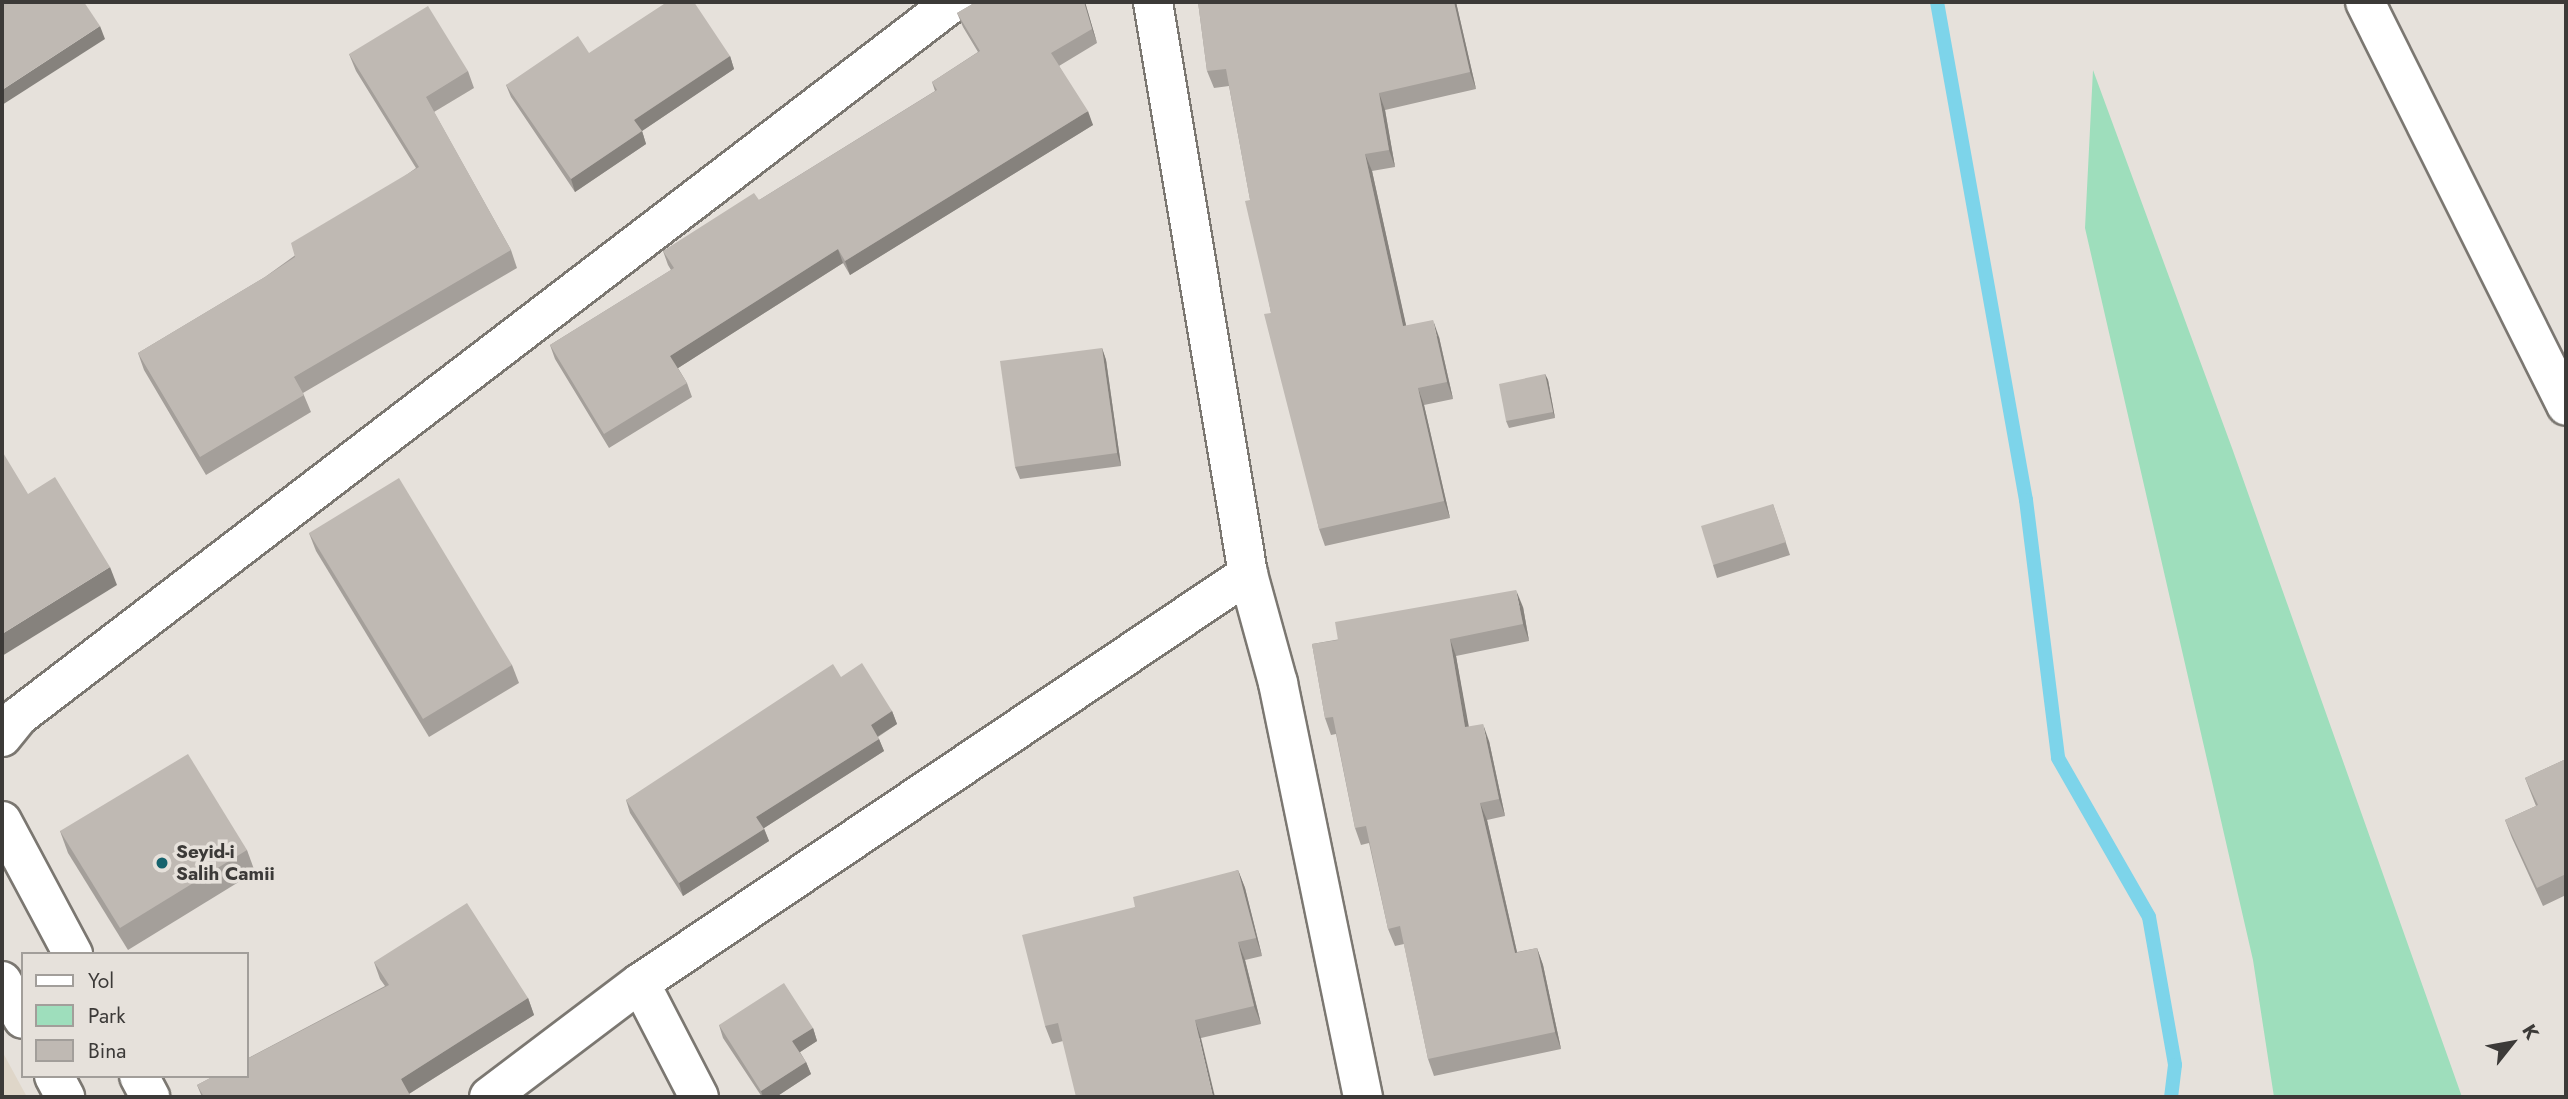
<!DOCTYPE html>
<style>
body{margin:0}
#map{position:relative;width:2568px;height:1099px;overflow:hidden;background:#e6e1db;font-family:Jost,sans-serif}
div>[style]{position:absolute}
.built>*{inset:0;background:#dfd6c9}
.green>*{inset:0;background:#9edebc}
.stream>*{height:14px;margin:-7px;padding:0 7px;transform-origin:7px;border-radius:7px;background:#7dd4ea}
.roads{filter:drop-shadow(2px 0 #7b7771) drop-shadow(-2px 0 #7b7771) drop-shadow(0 2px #7b7771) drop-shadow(0 -2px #7b7771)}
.street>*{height:38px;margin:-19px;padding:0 19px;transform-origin:19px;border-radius:19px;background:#fff}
.secondary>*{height:38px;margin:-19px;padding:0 19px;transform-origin:19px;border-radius:19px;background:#fff}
.wall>*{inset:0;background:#a49f9a}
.shaded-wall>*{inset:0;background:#86827d}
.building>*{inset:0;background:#bfb9b3}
.dots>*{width:19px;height:19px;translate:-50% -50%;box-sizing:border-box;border:4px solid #e6e1db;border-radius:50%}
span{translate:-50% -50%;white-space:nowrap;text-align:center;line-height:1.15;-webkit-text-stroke:7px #e6e1db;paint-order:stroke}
.poi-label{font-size:19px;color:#3c3a38;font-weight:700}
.left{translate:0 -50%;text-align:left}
.frame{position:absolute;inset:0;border:4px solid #3c3a38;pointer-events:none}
.legend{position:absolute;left:21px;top:952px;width:228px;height:126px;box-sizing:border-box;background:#e6e1db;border:2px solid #a29e9a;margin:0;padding:9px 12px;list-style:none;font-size:21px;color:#3c3a38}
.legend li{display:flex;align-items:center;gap:14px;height:35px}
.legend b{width:35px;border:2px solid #a29e9a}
.north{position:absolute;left:2477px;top:1008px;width:70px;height:70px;-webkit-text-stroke:5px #e6e1db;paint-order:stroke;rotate:59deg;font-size:19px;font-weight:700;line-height:28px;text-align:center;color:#3c3a38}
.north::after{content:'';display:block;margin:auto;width:24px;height:32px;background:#3c3a38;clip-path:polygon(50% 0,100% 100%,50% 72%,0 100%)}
</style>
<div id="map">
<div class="built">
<div style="clip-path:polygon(2px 1051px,27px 1097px,2px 1097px)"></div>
</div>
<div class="green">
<div style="clip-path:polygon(2093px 70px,2232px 448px,2462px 1097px,2274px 1097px,2253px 960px,2085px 228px)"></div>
</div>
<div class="stream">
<div style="left:1937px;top:2px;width:506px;rotate:79.87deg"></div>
<div style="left:2026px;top:500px;width:260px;rotate:82.9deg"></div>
<div style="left:2058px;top:758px;width:183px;rotate:60.2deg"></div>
<div style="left:2149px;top:917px;width:150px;rotate:80deg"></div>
<div style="left:2175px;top:1065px;width:32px;rotate:97deg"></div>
</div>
<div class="roads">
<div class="street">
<div style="left:1153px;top:2px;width:580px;rotate:80.57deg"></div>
<div style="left:1248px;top:574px;width:113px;rotate:74.6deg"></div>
<div style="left:1278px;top:683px;width:423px;rotate:78.4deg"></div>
<div style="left:2365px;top:2px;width:451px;rotate:63.5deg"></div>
<div style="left:2px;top:737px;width:27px;rotate:-51deg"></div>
<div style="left:19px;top:716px;width:1176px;rotate:-37.4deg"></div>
<div style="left:640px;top:983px;width:128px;rotate:62.6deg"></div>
<div style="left:489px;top:1097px;width:189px;rotate:-37.1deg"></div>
<div style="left:640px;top:983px;width:733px;rotate:-33.93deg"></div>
</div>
<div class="secondary">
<div style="left:2px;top:821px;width:151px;rotate:61.9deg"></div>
<div style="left:2px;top:981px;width:43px;rotate:61.1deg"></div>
<div style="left:54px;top:1076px;width:24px;rotate:62deg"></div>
<div style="left:139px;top:1076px;width:24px;rotate:62deg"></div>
</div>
</div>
<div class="wall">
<div style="clip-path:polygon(976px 2px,1085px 2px,1097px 43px,1059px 66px,1093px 125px,850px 275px,843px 263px,678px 368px,687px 383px,692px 397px,609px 448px,555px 359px,550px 345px,671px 270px,668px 265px,663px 251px,759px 200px,935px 91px,932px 82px,978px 52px,963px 27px,957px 13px)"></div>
<div style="clip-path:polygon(1198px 2px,1456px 2px,1476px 89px,1385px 110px,1395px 167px,1372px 171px,1406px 326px,1439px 337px,1453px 399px,1424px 405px,1450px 518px,1325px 546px,1319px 529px,1271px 313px,1229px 86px,1214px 88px,1207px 71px)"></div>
<div style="clip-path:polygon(589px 53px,730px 56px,734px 69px,642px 131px,646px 144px,575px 192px,511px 97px,506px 85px)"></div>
<div style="clip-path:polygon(349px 54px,468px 71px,474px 88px,434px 112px,511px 250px,517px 268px,303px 393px,311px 412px,206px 475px,144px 370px,138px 353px,265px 277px,416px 168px,356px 71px)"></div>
<div style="clip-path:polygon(1102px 348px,1106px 360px,1121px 466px,1020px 479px,1015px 467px)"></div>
<div style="clip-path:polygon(1545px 374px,1548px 380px,1555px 418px,1509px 428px,1506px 421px)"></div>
<div style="clip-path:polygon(1773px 504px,1790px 555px,1717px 578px,1713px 565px)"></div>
<div style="clip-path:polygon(309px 533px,512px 665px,519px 683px,429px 737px,316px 551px)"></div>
<div style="clip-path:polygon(1523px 607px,1529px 641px,1456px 656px,1468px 727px,1489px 741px,1505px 816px,1487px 820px,1517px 952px,1537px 948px,1543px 965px,1561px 1049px,1434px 1076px,1428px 1059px,1404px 944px,1395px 946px,1388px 929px,1369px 843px,1361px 845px,1355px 828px,1336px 734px,1331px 735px,1325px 718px,1312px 644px)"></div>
<div style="clip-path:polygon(841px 677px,892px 711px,897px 724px,878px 737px,884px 751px,764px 828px,769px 841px,683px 896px,630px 813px,626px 800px)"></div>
<div style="clip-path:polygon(2566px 759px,2566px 895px,2543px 906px,2512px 838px,2505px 820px,2536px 806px,2525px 778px)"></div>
<div style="clip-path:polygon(60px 831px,247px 850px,255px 872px,128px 950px,68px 853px)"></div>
<div style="clip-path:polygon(1238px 870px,1245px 888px,1262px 956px,1245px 960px,1261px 1024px,1201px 1038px,1063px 1041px,1052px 1044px,1045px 1026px,1135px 907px)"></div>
<div style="clip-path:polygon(374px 962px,528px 998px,534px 1015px,409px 1094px,411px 1097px,202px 1097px,197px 1085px,385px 986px,380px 979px)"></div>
<div style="clip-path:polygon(719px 1025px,813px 1028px,817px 1041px,800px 1052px,806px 1062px,811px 1074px,776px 1097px,762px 1097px,723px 1038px)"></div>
</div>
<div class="shaded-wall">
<div style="clip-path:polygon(1084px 2px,1085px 2px,1097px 43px,1092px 29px)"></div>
<div style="clip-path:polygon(1454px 2px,1456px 2px,1476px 89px,1470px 72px)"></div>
<div style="clip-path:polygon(100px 26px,105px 39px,2px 105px,2px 90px)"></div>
<div style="clip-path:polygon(730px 56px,734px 69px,639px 133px,634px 120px)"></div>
<div style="clip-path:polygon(1379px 93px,1385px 110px,1395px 167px,1389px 150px)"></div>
<div style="clip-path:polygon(1088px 111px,1093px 125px,850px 275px,845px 261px)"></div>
<div style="clip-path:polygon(642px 131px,646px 144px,575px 192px,571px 179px)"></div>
<div style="clip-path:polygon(1365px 154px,1372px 171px,1410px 343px,1403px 326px)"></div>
<div style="clip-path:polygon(838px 249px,843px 263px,675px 370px,670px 356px)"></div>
<div style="clip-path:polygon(1433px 320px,1439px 337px,1453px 399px,1447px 382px)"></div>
<div style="clip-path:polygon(1102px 348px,1106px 360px,1121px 466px,1117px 453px)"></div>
<div style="clip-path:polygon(1545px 374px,1548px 380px,1555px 418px,1553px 412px)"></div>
<div style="clip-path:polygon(1418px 388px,1424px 405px,1450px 518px,1444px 501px)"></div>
<div style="clip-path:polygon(110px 567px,117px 585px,2px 656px,2px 634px)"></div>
<div style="clip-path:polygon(1516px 590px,1523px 607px,1529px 641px,1523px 624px)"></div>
<div style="clip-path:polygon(1450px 639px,1456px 656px,1472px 744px,1465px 727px)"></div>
<div style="clip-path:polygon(892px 711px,897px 724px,875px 738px,871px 725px)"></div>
<div style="clip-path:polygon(1483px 724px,1489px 741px,1505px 816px,1499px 799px)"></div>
<div style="clip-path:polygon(879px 739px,884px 751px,761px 830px,756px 817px)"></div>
<div style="clip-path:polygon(1480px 803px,1487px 820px,1521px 970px,1515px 953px)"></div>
<div style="clip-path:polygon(764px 829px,769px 841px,683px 896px,679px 883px)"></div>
<div style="clip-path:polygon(1238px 870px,1245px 888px,1262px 956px,1256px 938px)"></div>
<div style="clip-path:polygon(1238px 942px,1245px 960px,1261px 1024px,1254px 1006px)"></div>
<div style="clip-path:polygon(1537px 948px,1543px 965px,1561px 1049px,1555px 1032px)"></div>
<div style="clip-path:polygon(528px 998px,534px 1015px,407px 1095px,401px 1079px)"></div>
<div style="clip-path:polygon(1195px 1020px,1201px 1038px,1215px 1097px,1213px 1097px)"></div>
<div style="clip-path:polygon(813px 1028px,817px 1041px,797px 1054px,792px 1041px)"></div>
<div style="clip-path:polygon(806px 1062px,811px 1074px,776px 1097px,763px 1097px,761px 1091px)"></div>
</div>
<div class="building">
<div style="clip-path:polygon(2px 2px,84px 2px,100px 26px,2px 90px)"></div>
<div style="clip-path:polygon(667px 2px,694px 2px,730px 56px,634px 120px,642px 131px,571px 179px,506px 85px,578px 36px,589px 53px)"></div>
<div style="clip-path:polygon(976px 2px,1084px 2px,1092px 29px,1051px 53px,1088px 111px,845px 261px,838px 249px,670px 356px,687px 383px,604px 434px,550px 345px,674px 268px,663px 251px,754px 193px,759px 200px,937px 90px,932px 82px,980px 51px,957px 13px)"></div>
<div style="clip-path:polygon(1198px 2px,1454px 2px,1470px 72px,1379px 93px,1389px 150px,1365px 154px,1403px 326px,1433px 320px,1447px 382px,1418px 388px,1444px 501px,1319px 529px,1264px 314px,1271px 313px,1245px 201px,1250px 200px,1226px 69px,1207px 71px)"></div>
<div style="clip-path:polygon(428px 6px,468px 71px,426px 97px,511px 250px,294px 377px,304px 395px,200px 457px,138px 353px,265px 277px,295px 257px,291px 243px,419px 167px,349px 54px)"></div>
<div style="clip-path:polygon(1102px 348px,1117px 453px,1015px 467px,1000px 361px)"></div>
<div style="clip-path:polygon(1545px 374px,1553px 412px,1506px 421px,1499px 384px)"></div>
<div style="clip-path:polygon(2px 451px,28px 494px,55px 477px,110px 567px,2px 634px)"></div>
<div style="clip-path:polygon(399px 478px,512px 665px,423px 719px,309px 533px)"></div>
<div style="clip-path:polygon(1773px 504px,1786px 542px,1713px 565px,1701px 526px)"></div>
<div style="clip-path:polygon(1516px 590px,1523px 624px,1450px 639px,1465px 727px,1483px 724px,1499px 799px,1480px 803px,1515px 953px,1537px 948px,1555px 1032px,1428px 1059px,1400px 926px,1388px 929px,1366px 826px,1355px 828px,1333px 717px,1325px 718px,1312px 644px,1338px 640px,1335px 622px)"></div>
<div style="clip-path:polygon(862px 663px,892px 711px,871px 725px,879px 739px,756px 817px,764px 829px,679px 883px,626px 800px,833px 664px,841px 677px)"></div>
<div style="clip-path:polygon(188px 754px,247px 850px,120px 928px,60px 831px)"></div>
<div style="clip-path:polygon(2566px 759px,2566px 874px,2537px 888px,2505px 820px,2538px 805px,2525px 778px)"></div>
<div style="clip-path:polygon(1238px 870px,1256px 938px,1238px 942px,1254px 1006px,1195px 1020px,1213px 1097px,1076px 1097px,1058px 1023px,1045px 1026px,1022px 935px,1135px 907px,1133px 897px)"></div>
<div style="clip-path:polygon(467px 903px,528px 998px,401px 1079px,411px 1097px,204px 1097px,197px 1085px,214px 1076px,247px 1076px,247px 1059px,389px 985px,374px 962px)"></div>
<div style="clip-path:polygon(784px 983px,813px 1028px,792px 1041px,806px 1062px,761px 1091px,719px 1025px)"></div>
</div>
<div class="dots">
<div style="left:162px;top:863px;background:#16636d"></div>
</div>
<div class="poi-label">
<span class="left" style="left:176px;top:863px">Seyid-i<br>Salih Camii</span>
</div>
<div class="frame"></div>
<ul class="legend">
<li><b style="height:9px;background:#fff"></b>Yol</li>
<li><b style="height:19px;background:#9edebc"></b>Park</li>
<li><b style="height:19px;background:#bfb9b3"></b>Bina</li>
</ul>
<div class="north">K</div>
</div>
